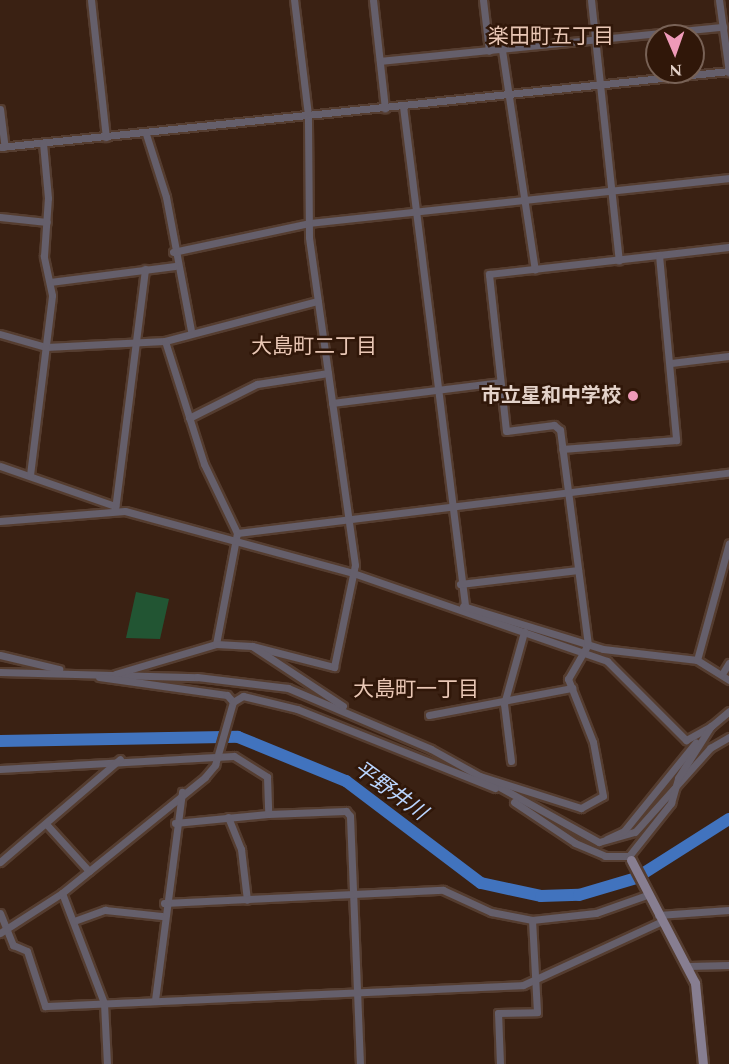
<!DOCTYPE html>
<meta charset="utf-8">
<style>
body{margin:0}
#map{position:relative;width:729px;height:1064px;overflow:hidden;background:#3a2113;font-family:Spectral,"Noto Sans JP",serif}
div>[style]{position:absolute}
.green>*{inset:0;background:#253}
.river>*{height:12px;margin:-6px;padding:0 6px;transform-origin:6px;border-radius:6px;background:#4173be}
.roads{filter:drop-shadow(2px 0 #553d30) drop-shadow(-2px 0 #553d30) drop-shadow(0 2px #553d30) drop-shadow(0 -2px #553d30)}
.street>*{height:7px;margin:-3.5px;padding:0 3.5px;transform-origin:3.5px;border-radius:3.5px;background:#655f6b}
.secondary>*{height:9px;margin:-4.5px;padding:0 4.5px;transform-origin:4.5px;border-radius:4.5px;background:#877e91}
.dots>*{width:16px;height:16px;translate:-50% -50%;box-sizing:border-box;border:3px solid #301709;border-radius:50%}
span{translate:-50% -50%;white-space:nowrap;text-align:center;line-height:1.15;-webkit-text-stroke:5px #301709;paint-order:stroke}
.poi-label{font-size:20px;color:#e3d2c9;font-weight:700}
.right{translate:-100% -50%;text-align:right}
.neighbourhood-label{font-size:21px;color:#e9c7b5}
.water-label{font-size:21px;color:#bad5fe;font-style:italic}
.north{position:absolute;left:645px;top:24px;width:60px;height:60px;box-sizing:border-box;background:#301709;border:2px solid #786256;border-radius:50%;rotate:178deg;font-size:16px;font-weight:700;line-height:24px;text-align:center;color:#e3d2c9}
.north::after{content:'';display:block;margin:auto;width:21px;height:27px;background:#ef9ab8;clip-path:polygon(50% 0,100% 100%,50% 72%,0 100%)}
</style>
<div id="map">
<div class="green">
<div style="clip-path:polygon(136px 592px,169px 599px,160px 639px,126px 638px)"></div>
</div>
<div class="river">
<div style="left:0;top:741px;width:238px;rotate:-1deg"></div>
<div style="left:238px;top:737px;width:117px;rotate:22.2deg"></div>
<div style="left:346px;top:781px;width:169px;rotate:37.1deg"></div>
<div style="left:481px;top:883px;width:61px;rotate:12.2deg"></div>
<div style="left:541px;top:896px;width:38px;rotate:-2deg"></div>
<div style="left:579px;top:895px;width:59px;rotate:-16.6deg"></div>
<div style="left:636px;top:878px;width:110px;rotate:-32.4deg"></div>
</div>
<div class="roads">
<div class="street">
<div style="left:91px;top:0;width:138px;rotate:83.8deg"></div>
<div style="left:373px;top:0;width:109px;rotate:83.7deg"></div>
<div style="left:483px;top:0;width:51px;rotate:83.3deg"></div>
<div style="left:591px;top:0;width:262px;rotate:83.9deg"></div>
<div style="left:719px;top:0;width:73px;rotate:82.1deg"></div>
<div style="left:502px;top:50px;width:222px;rotate:81.5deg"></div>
<div style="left:380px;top:61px;width:345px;rotate:-5.7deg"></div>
<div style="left:403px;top:106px;width:503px;rotate:82.92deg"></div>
<div style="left:0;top:109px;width:38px;rotate:83deg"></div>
<div style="left:146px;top:134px;width:66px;rotate:72.4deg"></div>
<div style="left:166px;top:197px;width:135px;rotate:79.4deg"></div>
<div style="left:0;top:147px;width:733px;rotate:-5.95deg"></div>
<div style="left:0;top:217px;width:47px;rotate:6.1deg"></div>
<div style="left:173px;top:252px;width:139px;rotate:-12deg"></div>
<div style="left:309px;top:223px;width:422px;rotate:-6.1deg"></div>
<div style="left:659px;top:255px;width:70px;rotate:-6.5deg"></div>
<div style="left:50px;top:282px;width:126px;rotate:-7.3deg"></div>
<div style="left:0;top:334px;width:48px;rotate:15.8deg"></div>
<div style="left:46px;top:347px;width:119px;rotate:-2.9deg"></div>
<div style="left:165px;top:341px;width:158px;rotate:-14.7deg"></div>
<div style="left:165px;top:341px;width:129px;rotate:72.4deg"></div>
<div style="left:204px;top:464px;width:76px;rotate:64.4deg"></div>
<div style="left:237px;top:533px;width:113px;rotate:100.7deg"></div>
<div style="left:671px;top:363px;width:58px;rotate:-6.9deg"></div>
<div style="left:332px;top:403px;width:169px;rotate:-7.1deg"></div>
<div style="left:189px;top:418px;width:76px;rotate:-26.6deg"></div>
<div style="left:257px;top:384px;width:72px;rotate:-8.8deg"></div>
<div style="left:0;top:466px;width:122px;rotate:19.2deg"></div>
<div style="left:30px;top:475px;width:181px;rotate:-83deg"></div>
<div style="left:52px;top:295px;width:40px;rotate:-102deg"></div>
<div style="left:44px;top:256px;width:58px;rotate:-86.1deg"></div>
<div style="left:48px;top:198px;width:55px;rotate:-95.2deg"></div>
<div style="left:115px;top:510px;width:243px;rotate:-82.9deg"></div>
<div style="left:0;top:521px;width:125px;rotate:-4.6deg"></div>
<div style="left:125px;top:511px;width:236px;rotate:15.2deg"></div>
<div style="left:353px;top:573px;width:269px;rotate:19.1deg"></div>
<div style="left:607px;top:661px;width:112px;rotate:45deg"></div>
<div style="left:686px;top:740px;width:29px;rotate:-29deg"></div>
<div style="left:237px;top:533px;width:496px;rotate:-7deg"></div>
<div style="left:460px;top:584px;width:119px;rotate:-6.8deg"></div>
<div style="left:463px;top:606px;width:146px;rotate:17.1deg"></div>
<div style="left:603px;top:649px;width:95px;rotate:6.7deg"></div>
<div style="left:697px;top:660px;width:38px;rotate:32deg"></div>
<div style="left:252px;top:646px;width:85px;rotate:14.4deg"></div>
<div style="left:334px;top:667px;width:104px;rotate:-78.4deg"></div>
<div style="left:355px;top:565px;width:331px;rotate:-98deg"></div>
<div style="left:309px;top:237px;width:122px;rotate:-90.5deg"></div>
<div style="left:308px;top:115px;width:116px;rotate:-96.9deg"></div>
<div style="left:0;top:655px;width:61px;rotate:13.3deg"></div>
<div style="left:697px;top:660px;width:121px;rotate:-74.7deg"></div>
<div style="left:0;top:672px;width:197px;rotate:1.5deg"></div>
<div style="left:197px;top:677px;width:92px;rotate:6.9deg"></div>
<div style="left:288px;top:688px;width:155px;rotate:23.1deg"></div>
<div style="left:431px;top:749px;width:192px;rotate:29deg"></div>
<div style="left:599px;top:842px;width:37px;rotate:-16deg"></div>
<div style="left:635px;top:832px;width:113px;rotate:-48.2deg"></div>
<div style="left:710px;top:748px;width:22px;rotate:-30deg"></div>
<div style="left:115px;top:674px;width:105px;rotate:-16.5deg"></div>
<div style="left:216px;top:644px;width:36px;rotate:3deg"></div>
<div style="left:252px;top:646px;width:109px;rotate:33.4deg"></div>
<div style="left:722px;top:674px;width:13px;rotate:-58deg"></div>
<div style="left:99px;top:677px;width:129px;rotate:8deg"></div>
<div style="left:227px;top:695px;width:9px;rotate:49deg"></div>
<div style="left:429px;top:715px;width:146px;rotate:-10.7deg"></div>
<div style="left:709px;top:728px;width:26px;rotate:-40deg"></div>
<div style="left:511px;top:761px;width:57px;rotate:-97deg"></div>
<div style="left:504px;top:704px;width:75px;rotate:-74.5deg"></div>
<div style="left:0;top:769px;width:234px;rotate:-3.2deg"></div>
<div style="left:234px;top:756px;width:39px;rotate:32deg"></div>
<div style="left:267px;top:777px;width:37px;rotate:88deg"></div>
<div style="left:480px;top:776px;width:106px;rotate:17.6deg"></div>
<div style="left:581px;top:808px;width:25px;rotate:-29deg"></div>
<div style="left:603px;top:796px;width:55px;rotate:-100.5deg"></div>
<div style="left:593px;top:742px;width:68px;rotate:-111.6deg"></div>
<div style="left:568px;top:679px;width:39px;rotate:-60deg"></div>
<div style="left:588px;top:645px;width:217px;rotate:-97.4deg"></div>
<div style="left:560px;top:430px;width:8px;rotate:-140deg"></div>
<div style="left:554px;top:425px;width:48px;rotate:172.9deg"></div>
<div style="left:506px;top:431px;width:158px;rotate:-96.2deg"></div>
<div style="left:489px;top:274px;width:171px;rotate:-6.4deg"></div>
<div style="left:659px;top:255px;width:186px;rotate:84.7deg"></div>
<div style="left:676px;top:440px;width:114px;rotate:175.5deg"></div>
<div style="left:514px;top:802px;width:73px;rotate:33.9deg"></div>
<div style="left:575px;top:843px;width:33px;rotate:23deg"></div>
<div style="left:605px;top:856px;width:24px"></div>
<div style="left:629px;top:856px;width:68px;rotate:-51.6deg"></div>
<div style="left:671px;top:803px;width:26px;rotate:-74deg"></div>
<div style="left:678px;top:778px;width:62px;rotate:-57.6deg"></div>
<div style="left:228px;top:817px;width:35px;rotate:68deg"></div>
<div style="left:241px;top:849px;width:51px;rotate:83.3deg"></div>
<div style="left:175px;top:823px;width:93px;rotate:-5.5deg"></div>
<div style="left:268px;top:814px;width:78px;rotate:-2.2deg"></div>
<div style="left:346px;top:811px;width:6px;rotate:51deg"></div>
<div style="left:350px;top:816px;width:248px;rotate:87.7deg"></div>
<div style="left:48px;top:826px;width:61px;rotate:47.7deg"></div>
<div style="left:607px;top:839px;width:19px;rotate:-25deg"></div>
<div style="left:624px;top:831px;width:114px;rotate:-51deg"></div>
<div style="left:0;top:862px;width:158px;rotate:-40.6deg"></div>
<div style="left:62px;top:893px;width:118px;rotate:69.1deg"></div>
<div style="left:104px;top:1003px;width:61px;rotate:87.2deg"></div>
<div style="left:164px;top:903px;width:279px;rotate:-2.7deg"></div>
<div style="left:443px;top:890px;width:53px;rotate:24.6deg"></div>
<div style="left:491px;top:912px;width:42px;rotate:11deg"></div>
<div style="left:532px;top:920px;width:64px;rotate:-6.2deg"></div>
<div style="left:596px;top:913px;width:54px;rotate:-19.4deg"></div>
<div style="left:0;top:913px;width:35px;rotate:68deg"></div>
<div style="left:13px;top:945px;width:15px;rotate:23deg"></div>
<div style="left:27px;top:951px;width:58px;rotate:71.9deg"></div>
<div style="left:45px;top:1006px;width:478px;rotate:-2.5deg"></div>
<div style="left:523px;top:985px;width:153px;rotate:-24.7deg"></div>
<div style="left:658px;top:915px;width:71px;rotate:-4deg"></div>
<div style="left:74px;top:921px;width:33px;rotate:-20deg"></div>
<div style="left:105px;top:910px;width:57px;rotate:6deg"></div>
<div style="left:0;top:933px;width:74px;rotate:-32.8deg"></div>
<div style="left:62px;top:893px;width:184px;rotate:-39deg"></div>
<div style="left:205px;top:777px;width:16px;rotate:-50deg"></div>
<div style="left:215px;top:765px;width:66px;rotate:-74.1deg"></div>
<div style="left:233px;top:702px;width:12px;rotate:-31deg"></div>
<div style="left:243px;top:696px;width:56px;rotate:13.5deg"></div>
<div style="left:297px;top:709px;width:213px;rotate:21.8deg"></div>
<div style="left:689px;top:966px;width:40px;rotate:-1.4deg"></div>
<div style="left:155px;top:1000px;width:210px;rotate:-82.6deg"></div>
<div style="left:500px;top:1064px;width:51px;rotate:-92.2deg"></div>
<div style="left:498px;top:1013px;width:39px;rotate:-1deg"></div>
<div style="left:537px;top:1012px;width:92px;rotate:-93.1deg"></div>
</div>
<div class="secondary">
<div style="left:631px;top:860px;width:139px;rotate:62.5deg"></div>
<div style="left:695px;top:983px;width:81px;rotate:84.4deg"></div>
</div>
</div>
<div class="dots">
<div style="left:633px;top:396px;background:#ef9ab8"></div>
</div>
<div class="poi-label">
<span class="right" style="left:621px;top:396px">市立星和中学校</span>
</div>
<div class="neighbourhood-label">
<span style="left:551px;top:37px">楽田町五丁目</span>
<span style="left:314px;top:347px">大島町二丁目</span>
<span style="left:416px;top:690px">大島町一丁目</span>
</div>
<div class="water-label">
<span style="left:390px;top:791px;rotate:36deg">平野井川</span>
</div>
<div class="north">N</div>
</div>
